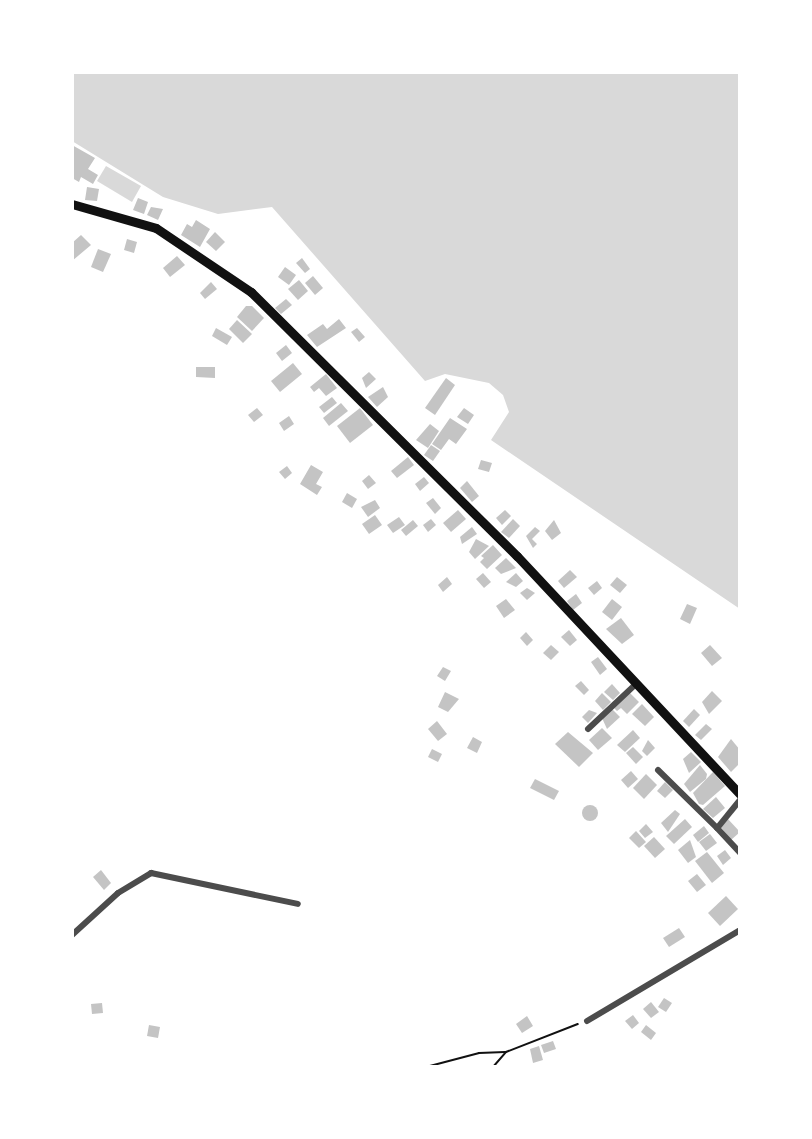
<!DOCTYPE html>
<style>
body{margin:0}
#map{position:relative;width:812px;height:1139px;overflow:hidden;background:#fff;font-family:Commissioner,sans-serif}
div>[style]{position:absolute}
.water>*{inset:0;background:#d9d9d9}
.building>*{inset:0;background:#c4c4c4}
.round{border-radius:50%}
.path>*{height:2px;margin:-1px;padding:0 1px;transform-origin:1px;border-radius:1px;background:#111}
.minor>*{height:6px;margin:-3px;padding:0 3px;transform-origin:3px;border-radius:3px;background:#4c4c4c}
.secondary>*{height:9px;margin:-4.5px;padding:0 4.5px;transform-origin:4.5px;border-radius:4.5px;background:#111}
span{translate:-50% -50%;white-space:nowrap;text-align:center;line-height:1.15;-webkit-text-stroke:4.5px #fff;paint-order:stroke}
.frame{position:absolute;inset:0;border:74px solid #fff;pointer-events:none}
</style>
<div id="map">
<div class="water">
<div style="clip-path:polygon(72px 72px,740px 72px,740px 609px,491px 440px,509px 412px,503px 395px,489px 383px,445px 374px,425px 381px,272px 207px,218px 214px,163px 197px,72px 141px)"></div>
<div style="clip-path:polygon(106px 166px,141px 186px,132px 202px,97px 181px)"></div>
</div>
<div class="building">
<div style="clip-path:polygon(72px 145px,95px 158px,88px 169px,98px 175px,93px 184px,81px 177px,79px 182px,72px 178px)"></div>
<div style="clip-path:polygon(87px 187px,99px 189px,97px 201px,85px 200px)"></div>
<div style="clip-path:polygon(138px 198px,148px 202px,144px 214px,133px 210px)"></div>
<div style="clip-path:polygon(151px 207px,163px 209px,158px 220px,147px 215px)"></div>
<div style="clip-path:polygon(196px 220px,210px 229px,200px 247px,181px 235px,187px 224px,192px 227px)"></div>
<div style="clip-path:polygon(215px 232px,225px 242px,216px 251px,206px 242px)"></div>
<div style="clip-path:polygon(81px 235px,91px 245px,72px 261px,72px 243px)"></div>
<div style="clip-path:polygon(127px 239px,137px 242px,134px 253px,124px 250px)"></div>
<div style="clip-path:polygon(98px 249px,111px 254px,103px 272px,91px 267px)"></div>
<div style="clip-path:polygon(177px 256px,185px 265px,170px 277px,163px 268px)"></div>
<div style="clip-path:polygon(302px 258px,310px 269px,305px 273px,296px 263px)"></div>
<div style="clip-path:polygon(285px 267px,296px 275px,289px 285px,278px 277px)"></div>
<div style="clip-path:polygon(313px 276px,323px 288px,315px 295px,305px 283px)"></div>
<div style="clip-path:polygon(299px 280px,308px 291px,298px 300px,288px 289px)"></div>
<div style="clip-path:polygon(211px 282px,217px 289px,205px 299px,200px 293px)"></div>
<div style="clip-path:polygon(286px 299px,292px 305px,281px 314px,275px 308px)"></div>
<div style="clip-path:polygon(246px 306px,252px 306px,264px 318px,252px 331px,237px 317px)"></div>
<div style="clip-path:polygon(339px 319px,346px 328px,317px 347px,307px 335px,323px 324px,327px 329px)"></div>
<div style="clip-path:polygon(237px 320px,252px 334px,243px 343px,229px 329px)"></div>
<div style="clip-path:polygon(216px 328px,232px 337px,227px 345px,212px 336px)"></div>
<div style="clip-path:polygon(357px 328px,365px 337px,359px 342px,351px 332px)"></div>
<div style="clip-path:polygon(286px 345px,292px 353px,282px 361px,276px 353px)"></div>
<div style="clip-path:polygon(293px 363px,302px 374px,280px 392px,271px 381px)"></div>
<div style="clip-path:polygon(196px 367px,215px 367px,215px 378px,196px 377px)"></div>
<div style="clip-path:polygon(369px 372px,376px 379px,366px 388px,362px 378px)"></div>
<div style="clip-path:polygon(326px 374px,337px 388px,326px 396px,319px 388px,314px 392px,310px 387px)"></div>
<div style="clip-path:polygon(446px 378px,455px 385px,435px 415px,425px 408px)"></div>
<div style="clip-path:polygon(383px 387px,388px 397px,377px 407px,368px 397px)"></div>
<div style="clip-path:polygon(332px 397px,337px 403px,324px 413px,319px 407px)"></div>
<div style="clip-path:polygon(341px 403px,348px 411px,329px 426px,323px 418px)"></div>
<div style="clip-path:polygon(257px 408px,263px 415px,254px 422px,248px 415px)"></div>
<div style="clip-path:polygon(360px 408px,373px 425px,350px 443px,337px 426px)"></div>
<div style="clip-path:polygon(464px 408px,474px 415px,468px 424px,457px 417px)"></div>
<div style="clip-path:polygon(289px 416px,294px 424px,284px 431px,279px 423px)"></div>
<div style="clip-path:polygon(450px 418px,467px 429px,456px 444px,449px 439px,441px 450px,432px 444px)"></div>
<div style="clip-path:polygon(430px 424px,439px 431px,428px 448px,416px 440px)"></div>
<div style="clip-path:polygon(431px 445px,440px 451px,433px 461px,424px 455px)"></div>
<div style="clip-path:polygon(408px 457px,414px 465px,397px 478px,391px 471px)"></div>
<div style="clip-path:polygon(481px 460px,492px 463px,489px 472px,478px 469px)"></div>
<div style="clip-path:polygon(311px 465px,323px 472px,316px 484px,322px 487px,317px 495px,300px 484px)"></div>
<div style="clip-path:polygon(287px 466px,292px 473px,285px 479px,279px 472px)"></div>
<div style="clip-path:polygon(369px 475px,376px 483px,368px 489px,362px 481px)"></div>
<div style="clip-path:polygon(424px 477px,429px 483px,420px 491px,415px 484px)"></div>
<div style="clip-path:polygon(467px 481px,479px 496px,472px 502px,460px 488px)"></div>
<div style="clip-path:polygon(347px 493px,357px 499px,352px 508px,342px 502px)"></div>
<div style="clip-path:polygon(433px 498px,441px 508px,435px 514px,426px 503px)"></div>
<div style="clip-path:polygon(375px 500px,380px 508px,368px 517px,361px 507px)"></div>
<div style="clip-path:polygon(458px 510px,466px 519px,451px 532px,443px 523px)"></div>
<div style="clip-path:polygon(505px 510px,511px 516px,502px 525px,496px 518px)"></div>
<div style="clip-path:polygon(375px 515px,382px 525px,369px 534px,362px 524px)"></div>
<div style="clip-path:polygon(399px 517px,405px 525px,393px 533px,387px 525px)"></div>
<div style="clip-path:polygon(431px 519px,436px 525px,428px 532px,423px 525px)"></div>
<div style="clip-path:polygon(513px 519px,520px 526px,509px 538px,501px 532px)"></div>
<div style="clip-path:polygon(413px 520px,418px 526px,406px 536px,401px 530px)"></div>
<div style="clip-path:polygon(554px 520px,561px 533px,552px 540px,545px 531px)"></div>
<div style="clip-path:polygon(472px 527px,477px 534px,462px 544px,460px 537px)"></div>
<div style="clip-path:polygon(535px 527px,540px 531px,532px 539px,537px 544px,533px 548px,526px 536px)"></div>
<div style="clip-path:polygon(476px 539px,489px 546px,475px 559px,469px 552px)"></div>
<div style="clip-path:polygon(493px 545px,502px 555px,487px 569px,480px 562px,484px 558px,481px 556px)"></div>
<div style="clip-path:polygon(506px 558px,516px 568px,501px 574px,495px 568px)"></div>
<div style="clip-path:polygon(570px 570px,577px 577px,564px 588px,558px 581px)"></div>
<div style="clip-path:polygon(483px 573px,491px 582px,484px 588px,476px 579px)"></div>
<div style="clip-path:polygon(516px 573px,523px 581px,516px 587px,506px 582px)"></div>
<div style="clip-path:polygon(447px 577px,452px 584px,443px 592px,438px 585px)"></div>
<div style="clip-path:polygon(617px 577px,627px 585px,620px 593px,610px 585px)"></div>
<div style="clip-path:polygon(597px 581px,602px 588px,594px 595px,588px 588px)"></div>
<div style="clip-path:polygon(527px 588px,535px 593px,527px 600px,520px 593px)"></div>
<div style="clip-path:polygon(576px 594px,582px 603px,573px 610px,567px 601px)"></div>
<div style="clip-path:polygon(506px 599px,515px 610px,504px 618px,496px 606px)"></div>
<div style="clip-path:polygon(612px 599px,622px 607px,612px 620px,602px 612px)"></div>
<div style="clip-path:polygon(687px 604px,697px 608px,690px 624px,680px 619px)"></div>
<div style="clip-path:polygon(621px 618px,634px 635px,622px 644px,606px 629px)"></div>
<div style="clip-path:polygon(569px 630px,577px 640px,570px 646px,561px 637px)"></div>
<div style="clip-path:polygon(526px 632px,533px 640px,527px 646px,520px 638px)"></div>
<div style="clip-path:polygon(551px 645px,559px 652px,551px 660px,543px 653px)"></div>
<div style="clip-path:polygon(710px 645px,722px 658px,712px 666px,701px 653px)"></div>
<div style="clip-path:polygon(598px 657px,607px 669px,600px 675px,591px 662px)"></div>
<div style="clip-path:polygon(443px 667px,451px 671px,445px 681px,437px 676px)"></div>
<div style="clip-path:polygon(581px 681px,589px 690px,584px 695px,575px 686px)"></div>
<div style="clip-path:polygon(612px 684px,620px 693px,613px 700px,604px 692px)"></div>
<div style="clip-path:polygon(712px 691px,722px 701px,709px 714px,702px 702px)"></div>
<div style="clip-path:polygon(445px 692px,459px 699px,448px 712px,438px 707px)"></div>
<div style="clip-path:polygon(629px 692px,639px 702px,627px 714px,621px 708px,617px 711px,614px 708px)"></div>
<div style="clip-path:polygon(602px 693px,611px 702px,603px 710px,595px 701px)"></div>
<div style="clip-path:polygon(642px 704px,654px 717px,645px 726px,632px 714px)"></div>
<div style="clip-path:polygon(612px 709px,620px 717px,607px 729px,602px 718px)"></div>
<div style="clip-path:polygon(694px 709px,700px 715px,689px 727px,683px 721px)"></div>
<div style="clip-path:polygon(589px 710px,597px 713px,588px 723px,582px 717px)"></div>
<div style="clip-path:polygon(437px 721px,447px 734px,438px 741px,428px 729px)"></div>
<div style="clip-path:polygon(706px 724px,712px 729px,701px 740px,695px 735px)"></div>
<div style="clip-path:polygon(602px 728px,612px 738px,598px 750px,589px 740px)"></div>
<div style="clip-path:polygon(633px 730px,640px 738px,625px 752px,617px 745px)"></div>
<div style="clip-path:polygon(568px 732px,593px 753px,579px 767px,555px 744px)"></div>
<div style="clip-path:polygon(473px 737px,482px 742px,477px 753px,467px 748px)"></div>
<div style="clip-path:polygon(731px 739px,740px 750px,740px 763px,731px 772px,718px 757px)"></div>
<div style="clip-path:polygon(648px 740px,655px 748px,647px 756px,642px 751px)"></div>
<div style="clip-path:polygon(633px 747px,643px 757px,636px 764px,626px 753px)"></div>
<div style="clip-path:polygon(432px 749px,442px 754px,438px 762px,428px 757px)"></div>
<div style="clip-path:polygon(691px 752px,701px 762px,689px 773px,683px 759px)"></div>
<div style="clip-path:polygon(700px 765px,707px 774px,706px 779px,690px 792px,684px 784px)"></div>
<div style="clip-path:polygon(631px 771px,638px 779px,628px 788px,621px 780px)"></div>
<div style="clip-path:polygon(713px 772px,725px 786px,703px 805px,699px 804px,693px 793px)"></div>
<div style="clip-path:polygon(646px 774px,657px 785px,644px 799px,633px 788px)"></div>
<div style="clip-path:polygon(535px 779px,559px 791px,554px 800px,530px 788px)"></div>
<div style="clip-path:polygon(665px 782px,673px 790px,665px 798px,657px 791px)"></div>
<div style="clip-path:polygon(716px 797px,725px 808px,713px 818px,703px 809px)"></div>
<div class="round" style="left:582px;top:805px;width:16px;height:16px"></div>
<div style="clip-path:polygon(675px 810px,680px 814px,668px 832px,661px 823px)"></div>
<div style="clip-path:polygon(727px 818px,740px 832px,731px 840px,720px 826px)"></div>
<div style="clip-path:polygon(685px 819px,692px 827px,674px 844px,666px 836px)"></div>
<div style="clip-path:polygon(646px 824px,653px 832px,645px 838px,639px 831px)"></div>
<div style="clip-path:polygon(704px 826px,709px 833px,698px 842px,693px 835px)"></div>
<div style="clip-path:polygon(636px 831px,646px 842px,639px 848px,629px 838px)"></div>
<div style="clip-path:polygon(710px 834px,717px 843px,706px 851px,699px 842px)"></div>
<div style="clip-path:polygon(654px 837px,665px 849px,655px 858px,644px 846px)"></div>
<div style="clip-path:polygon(690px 840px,696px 857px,688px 863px,678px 850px)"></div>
<div style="clip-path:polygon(725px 850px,731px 858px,723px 865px,717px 856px)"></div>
<div style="clip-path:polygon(707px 852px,724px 873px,712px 883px,695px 861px)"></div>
<div style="clip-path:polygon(101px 870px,111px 883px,104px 890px,93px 877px)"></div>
<div style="clip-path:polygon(697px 874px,706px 885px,697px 892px,688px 881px)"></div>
<div style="clip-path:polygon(726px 896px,738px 909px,720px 926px,708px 913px)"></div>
<div style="clip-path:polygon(679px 928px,685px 937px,669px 947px,663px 938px)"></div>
<div style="clip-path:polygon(664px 998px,672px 1003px,666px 1012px,658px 1007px)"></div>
<div style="clip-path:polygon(651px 1002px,659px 1012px,651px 1018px,643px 1009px)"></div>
<div style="clip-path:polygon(102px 1003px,103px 1013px,92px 1014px,91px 1004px)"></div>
<div style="clip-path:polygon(633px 1015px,639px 1023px,632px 1029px,625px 1021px)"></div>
<div style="clip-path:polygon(527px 1016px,533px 1026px,522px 1033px,516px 1024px)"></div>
<div style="clip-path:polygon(149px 1025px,160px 1027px,158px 1038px,147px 1036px)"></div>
<div style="clip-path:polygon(646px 1025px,656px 1033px,651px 1040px,641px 1032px)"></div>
<div style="clip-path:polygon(553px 1041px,556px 1049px,544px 1053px,541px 1045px)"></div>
<div style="clip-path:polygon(539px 1046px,543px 1060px,533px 1063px,530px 1049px)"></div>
</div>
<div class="path">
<div style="left:426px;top:1067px;width:55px;rotate:-14.8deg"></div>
<div style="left:479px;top:1053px;width:26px;rotate:-2deg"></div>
<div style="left:493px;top:1067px;width:20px;rotate:-49deg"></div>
<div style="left:506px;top:1052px;width:77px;rotate:-21.3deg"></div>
</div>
<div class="minor">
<div style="left:588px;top:729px;width:67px;rotate:-43.2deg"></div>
<div style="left:658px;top:770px;width:83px;rotate:44.5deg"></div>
<div style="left:740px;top:800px;width:36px;rotate:129deg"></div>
<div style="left:717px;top:828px;width:34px;rotate:47deg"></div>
<div style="left:72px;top:935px;width:62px;rotate:-42.4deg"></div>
<div style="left:118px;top:893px;width:39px;rotate:-31deg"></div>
<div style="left:151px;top:873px;width:150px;rotate:11.9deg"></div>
<div style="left:587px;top:1021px;width:178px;rotate:-30.7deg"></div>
</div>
<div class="secondary">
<div style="left:72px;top:204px;width:87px;rotate:15.9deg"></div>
<div style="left:156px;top:228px;width:115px;rotate:34deg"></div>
<div style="left:251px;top:292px;width:375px;rotate:44.8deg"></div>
<div style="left:517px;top:556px;width:326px;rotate:46.9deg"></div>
</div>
<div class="frame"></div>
</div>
